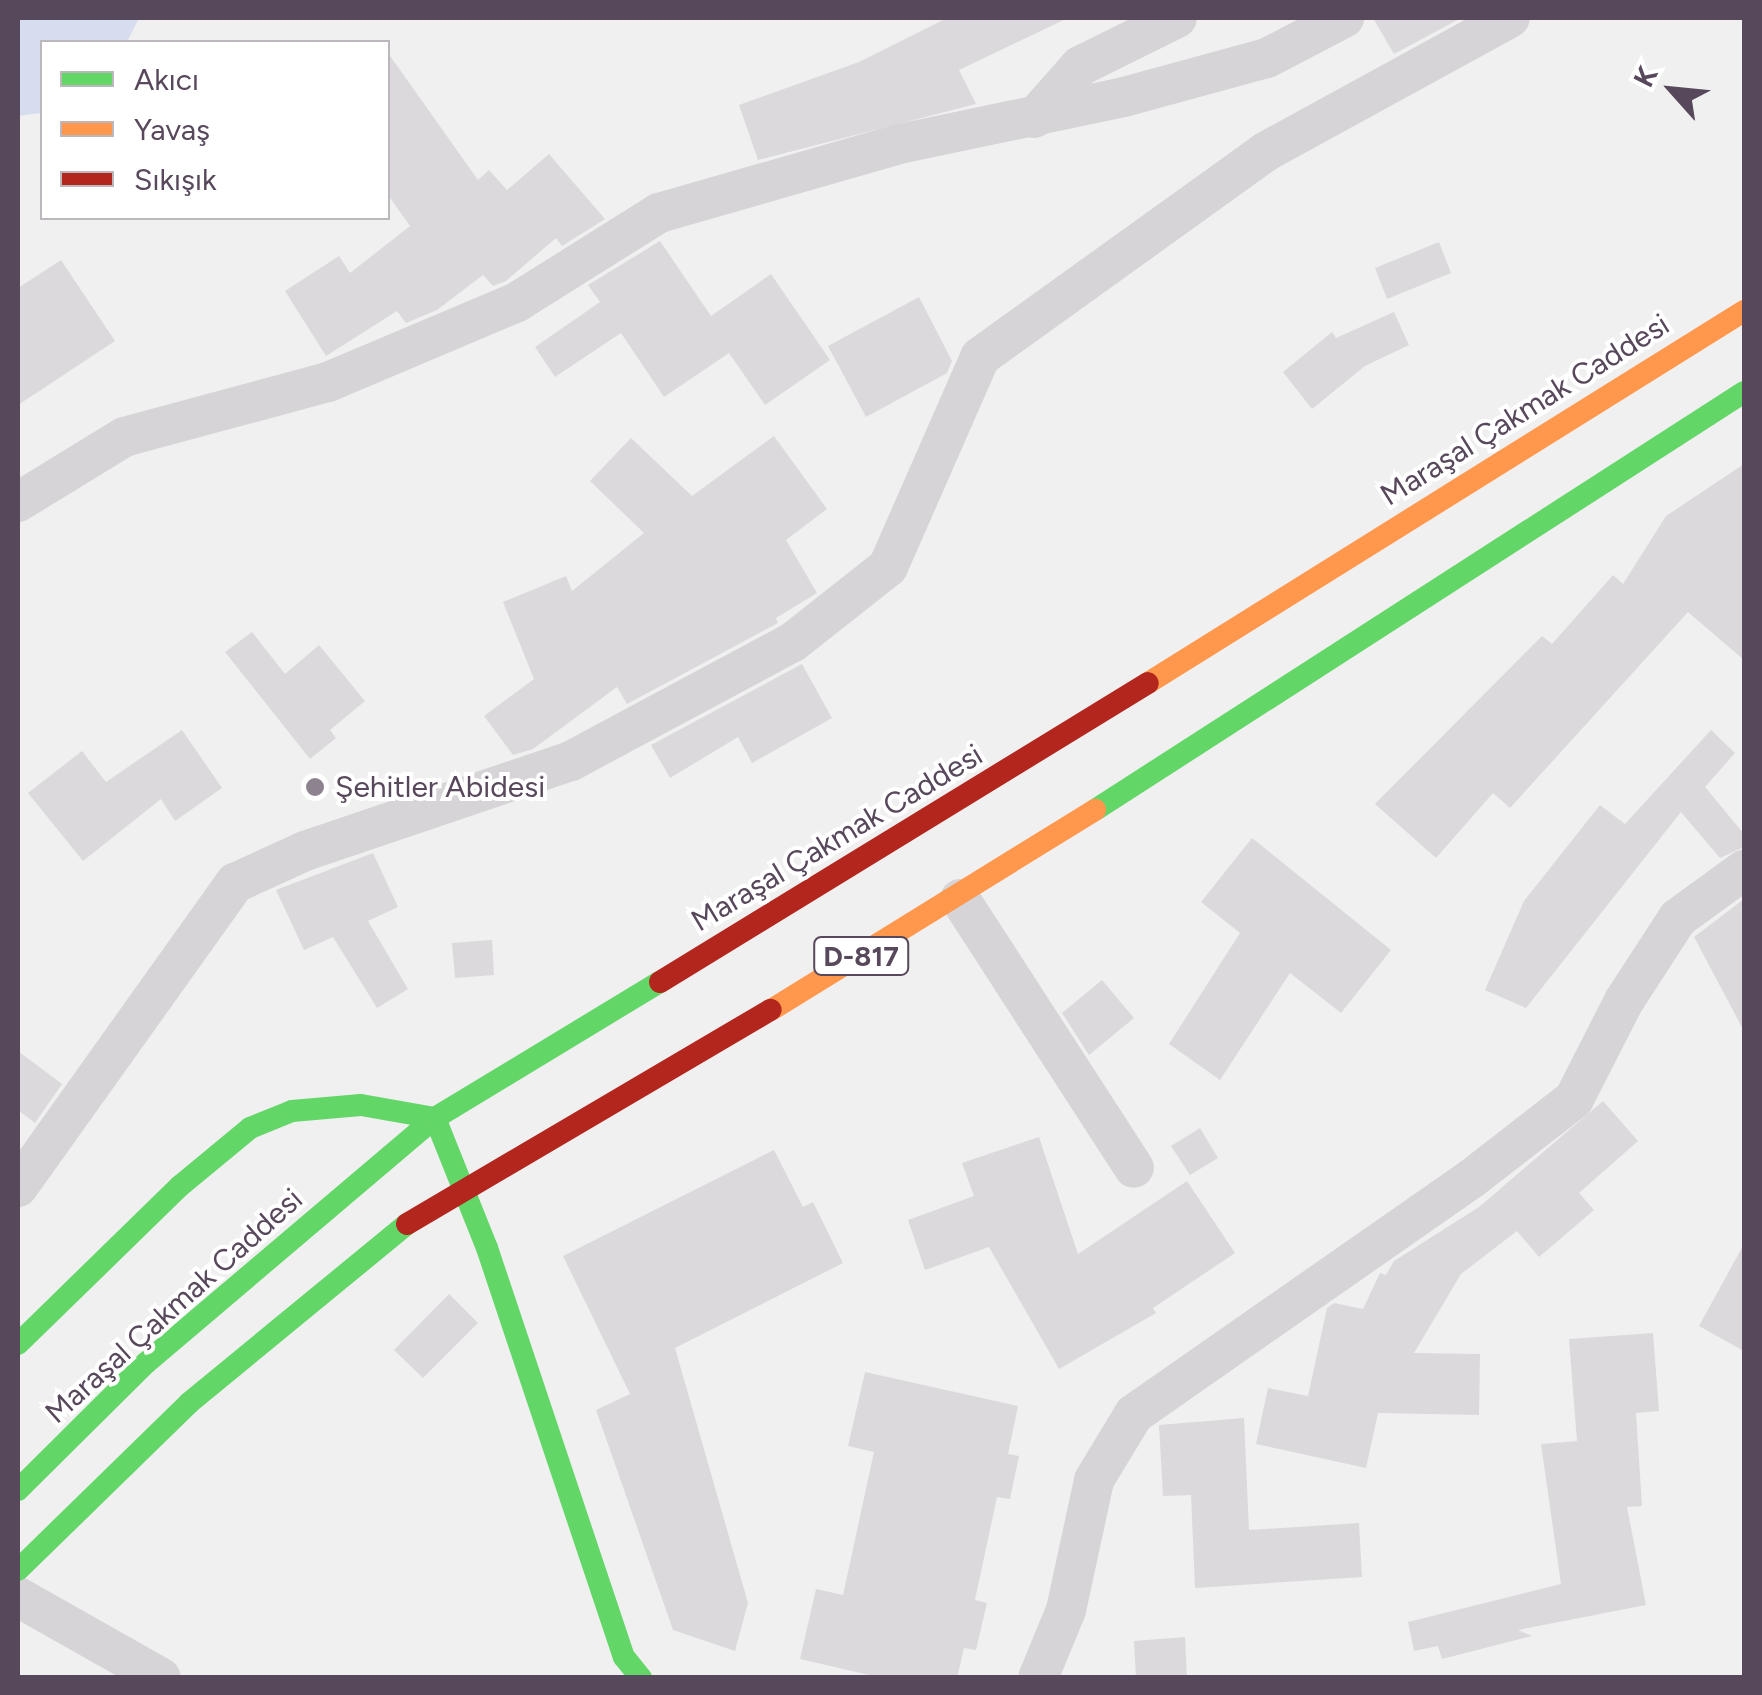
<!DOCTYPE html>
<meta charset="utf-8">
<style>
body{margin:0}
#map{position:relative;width:1762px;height:1695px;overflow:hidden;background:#f0f0f0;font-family:Figtree,sans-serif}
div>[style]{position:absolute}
.green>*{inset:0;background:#d6ddee}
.building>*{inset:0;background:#dbd9dc}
.street>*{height:40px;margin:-20px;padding:0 20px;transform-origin:20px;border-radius:20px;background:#d6d4d7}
.fast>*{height:22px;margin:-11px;padding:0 11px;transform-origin:11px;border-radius:11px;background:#63d668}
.slow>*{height:22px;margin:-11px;padding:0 11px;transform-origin:11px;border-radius:11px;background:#ff974d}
.jam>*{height:22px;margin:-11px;padding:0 11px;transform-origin:11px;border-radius:11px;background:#b3261e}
.dots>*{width:28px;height:28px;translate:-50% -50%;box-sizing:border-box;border:5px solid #fff;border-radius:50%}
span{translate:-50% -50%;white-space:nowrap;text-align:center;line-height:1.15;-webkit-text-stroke:8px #fff;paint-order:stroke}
.shield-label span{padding:2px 8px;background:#fff;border:2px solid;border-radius:8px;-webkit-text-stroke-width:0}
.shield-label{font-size:28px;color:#58485b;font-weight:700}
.street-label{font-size:30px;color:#58485b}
.poi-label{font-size:30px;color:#58485b}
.left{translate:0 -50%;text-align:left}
.frame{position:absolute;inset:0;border:20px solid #58485b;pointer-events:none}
.legend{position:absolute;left:40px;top:40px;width:350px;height:180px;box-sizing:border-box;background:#fff;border:2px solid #bcb6bd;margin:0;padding:12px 18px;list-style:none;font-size:30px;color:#58485b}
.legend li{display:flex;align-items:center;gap:20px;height:50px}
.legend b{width:50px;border:2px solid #bcb6bd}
.north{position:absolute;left:1622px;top:40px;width:100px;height:100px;-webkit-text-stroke:8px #fff;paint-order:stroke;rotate:297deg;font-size:28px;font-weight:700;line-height:40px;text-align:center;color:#58485b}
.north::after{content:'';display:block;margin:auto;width:35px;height:45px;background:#58485b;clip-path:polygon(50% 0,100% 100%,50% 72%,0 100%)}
</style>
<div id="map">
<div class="green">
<div style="clip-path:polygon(18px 18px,139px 18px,127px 42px,42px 42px,42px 113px,18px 116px)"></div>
</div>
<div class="building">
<div style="clip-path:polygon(947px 18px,1068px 18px,959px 70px,976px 104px,758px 160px,739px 105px,859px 62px)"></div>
<div style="clip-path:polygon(1373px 18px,1461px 18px,1394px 54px)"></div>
<div style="clip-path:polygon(388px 53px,478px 180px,489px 170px,507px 190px,549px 154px,605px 219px,562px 246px,556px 238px,506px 281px,493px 286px,483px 275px,437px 310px,406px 323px,397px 311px,326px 356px,285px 291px,339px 256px,350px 273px,410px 226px,388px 195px)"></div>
<div style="clip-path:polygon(660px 241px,711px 316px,771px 274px,830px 360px,765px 405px,729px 353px,664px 397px,621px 333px,555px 377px,535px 347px,600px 302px,588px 285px)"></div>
<div style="clip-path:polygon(1439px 242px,1451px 273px,1387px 299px,1375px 268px)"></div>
<div style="clip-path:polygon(61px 260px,115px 341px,18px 405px,18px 288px)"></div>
<div style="clip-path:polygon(919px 297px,952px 361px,947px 373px,866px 417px,828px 346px)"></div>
<div style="clip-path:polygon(1394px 312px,1409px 345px,1365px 366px,1312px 409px,1283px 372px,1332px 332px,1336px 338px)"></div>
<div style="clip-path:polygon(774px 436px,827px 509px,786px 540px,817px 593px,776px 618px,778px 623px,627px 704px,617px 687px,533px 749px,513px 755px,484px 716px,534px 679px,503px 602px,566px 576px,572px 591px,644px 533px,590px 481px,631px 438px,692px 496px)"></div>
<div style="clip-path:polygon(1744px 464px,1744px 660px,1688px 612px,1510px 808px,1493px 793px,1436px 858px,1375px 804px,1542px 636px,1552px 644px,1613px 575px,1623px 584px,1666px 516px)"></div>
<div style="clip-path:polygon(252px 632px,285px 674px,319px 645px,365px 701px,330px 730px,336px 738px,310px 759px,225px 652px)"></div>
<div style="clip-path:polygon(802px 664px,832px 718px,752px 763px,738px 737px,670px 778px,651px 745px)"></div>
<div style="clip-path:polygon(182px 730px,222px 788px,175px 821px,161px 799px,83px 861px,28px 793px,82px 751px,106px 782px)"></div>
<div style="clip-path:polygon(1711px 730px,1735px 753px,1705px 787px,1744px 834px,1744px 847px,1720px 858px,1681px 812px,1526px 1008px,1485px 990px,1524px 901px,1600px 805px,1625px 824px)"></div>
<div style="clip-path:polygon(1252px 838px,1391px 950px,1341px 1013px,1290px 973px,1220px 1080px,1169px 1044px,1240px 933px,1201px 902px)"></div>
<div style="clip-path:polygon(373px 853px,398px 907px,368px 921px,408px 989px,377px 1008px,333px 937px,304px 950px,276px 890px)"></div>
<div style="clip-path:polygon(1744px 899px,1744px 1031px,1694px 937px)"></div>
<div style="clip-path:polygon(492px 940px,494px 975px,455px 978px,452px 943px)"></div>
<div style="clip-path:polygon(1102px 980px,1134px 1018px,1089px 1055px,1062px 1013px)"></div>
<div style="clip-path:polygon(18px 1051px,62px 1084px,35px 1123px,18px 1110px)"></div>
<div style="clip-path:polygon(1603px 1101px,1638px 1141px,1579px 1193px,1594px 1210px,1539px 1257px,1517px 1231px,1461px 1274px,1414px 1353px,1480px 1354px,1479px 1415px,1378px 1413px,1366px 1468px,1256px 1444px,1268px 1388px,1308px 1396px,1327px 1308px,1334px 1303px,1363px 1309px,1380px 1273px,1386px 1275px,1394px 1261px,1479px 1207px)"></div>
<div style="clip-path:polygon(1200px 1128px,1218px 1158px,1190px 1175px,1171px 1146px)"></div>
<div style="clip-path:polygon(1039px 1137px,1078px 1254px,1187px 1181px,1235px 1253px,1153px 1308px,1156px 1313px,1059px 1369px,989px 1247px,925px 1270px,908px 1220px,974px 1196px,962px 1163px)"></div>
<div style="clip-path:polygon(774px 1150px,803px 1207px,813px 1202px,843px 1263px,675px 1348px,748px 1603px,735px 1651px,673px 1630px,596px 1410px,630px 1394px,563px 1256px)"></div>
<div style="clip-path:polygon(1744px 1244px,1744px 1351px,1699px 1326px)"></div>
<div style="clip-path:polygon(449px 1294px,478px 1323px,423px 1378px,394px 1350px)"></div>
<div style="clip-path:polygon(1653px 1333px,1659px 1411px,1636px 1413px,1642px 1506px,1627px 1507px,1646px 1605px,1518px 1630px,1532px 1636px,1442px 1659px,1438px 1646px,1414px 1651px,1408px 1622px,1561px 1584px,1541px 1444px,1577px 1441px,1569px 1339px)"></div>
<div style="clip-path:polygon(865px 1372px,1018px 1406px,1008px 1454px,1019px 1456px,1010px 1499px,997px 1497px,975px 1600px,987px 1603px,976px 1650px,964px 1648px,957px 1678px,882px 1678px,800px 1659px,816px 1589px,843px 1595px,874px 1452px,848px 1446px)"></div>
<div style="clip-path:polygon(1244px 1418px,1249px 1530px,1359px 1523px,1362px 1577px,1195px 1588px,1191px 1495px,1163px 1496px,1159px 1425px)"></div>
<div style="clip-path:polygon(1185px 1637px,1187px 1678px,1136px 1678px,1134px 1641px)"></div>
</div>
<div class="street">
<div style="left:1034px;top:118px;width:69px;rotate:-48.5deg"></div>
<div style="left:1080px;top:66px;width:108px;rotate:-26.3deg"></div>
<div style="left:18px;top:502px;width:124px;rotate:-31.5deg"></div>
<div style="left:124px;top:437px;width:211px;rotate:-15.1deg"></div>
<div style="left:328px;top:382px;width:205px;rotate:-22.9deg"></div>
<div style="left:517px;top:302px;width:168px;rotate:-32.1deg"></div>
<div style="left:659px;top:213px;width:250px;rotate:-16deg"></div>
<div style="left:899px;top:144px;width:230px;rotate:-11.8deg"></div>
<div style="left:1124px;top:97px;width:148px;rotate:-15.3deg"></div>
<div style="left:1267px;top:58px;width:87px;rotate:-27.5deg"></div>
<div style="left:960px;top:899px;width:320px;rotate:57.1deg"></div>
<div style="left:18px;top:1187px;width:374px;rotate:-54.5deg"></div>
<div style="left:235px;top:883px;width:77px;rotate:-24.6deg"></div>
<div style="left:305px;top:851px;width:281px;rotate:-18.7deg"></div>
<div style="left:571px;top:761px;width:252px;rotate:-28.2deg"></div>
<div style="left:793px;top:642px;width:121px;rotate:-38.3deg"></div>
<div style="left:888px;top:567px;width:229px;rotate:-66.3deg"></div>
<div style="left:980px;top:357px;width:351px;rotate:-35.7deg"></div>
<div style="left:1265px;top:152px;width:279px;rotate:-28.7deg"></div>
<div style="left:18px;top:1597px;width:164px;rotate:29.5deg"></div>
<div style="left:1038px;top:1678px;width:74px;rotate:-67.6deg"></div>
<div style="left:1066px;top:1610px;width:133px;rotate:-77.8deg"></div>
<div style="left:1094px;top:1480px;width:77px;rotate:-58.8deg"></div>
<div style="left:1134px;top:1414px;width:411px;rotate:-34.9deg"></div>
<div style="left:1471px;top:1179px;width:130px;rotate:-37.8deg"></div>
<div style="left:1574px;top:1099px;width:110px;rotate:-63deg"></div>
<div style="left:1624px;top:1001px;width:99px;rotate:-57deg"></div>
<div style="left:1678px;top:918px;width:82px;rotate:-36deg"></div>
</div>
<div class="fast">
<div style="left:1095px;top:810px;width:772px;rotate:-32.78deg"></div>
<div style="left:18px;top:1344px;width:226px;rotate:-44.3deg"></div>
<div style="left:180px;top:1186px;width:91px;rotate:-39.6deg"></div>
<div style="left:250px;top:1128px;width:45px;rotate:-22deg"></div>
<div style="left:292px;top:1111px;width:69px;rotate:-5deg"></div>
<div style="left:361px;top:1105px;width:75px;rotate:10deg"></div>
<div style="left:435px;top:1118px;width:140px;rotate:68.2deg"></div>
<div style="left:487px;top:1248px;width:431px;rotate:71.5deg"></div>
<div style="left:624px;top:1657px;width:27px;rotate:51deg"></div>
<div style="left:18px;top:1490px;width:180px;rotate:-44.8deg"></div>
<div style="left:146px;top:1363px;width:379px;rotate:-40.3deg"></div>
<div style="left:435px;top:1118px;width:263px;rotate:-31.2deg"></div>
<div style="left:18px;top:1570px;width:239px;rotate:-44.3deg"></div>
<div style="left:189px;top:1403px;width:282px;rotate:-39.4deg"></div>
</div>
<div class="slow">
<div style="left:1148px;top:683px;width:703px;rotate:-31.97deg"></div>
<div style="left:771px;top:1010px;width:381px;rotate:-31.7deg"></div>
</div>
<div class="jam">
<div style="left:660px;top:982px;width:572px;rotate:-31.5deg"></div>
<div style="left:407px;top:1224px;width:422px;rotate:-30.5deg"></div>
</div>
<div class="dots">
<div style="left:315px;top:787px;background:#8d838f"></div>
</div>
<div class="shield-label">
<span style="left:861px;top:956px">D-817</span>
</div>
<div class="street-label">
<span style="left:1525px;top:410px;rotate:-32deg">Maraşal Çakmak Caddesi</span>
<span style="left:837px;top:838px;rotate:-31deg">Maraşal Çakmak Caddesi</span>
<span style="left:174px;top:1306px;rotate:-42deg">Maraşal Çakmak Caddesi</span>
</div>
<div class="poi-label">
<span class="left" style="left:335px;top:787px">Şehitler Abidesi</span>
</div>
<div class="frame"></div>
<ul class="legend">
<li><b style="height:12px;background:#63d668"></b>Akıcı</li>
<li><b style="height:12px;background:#ff974d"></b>Yavaş</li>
<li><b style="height:12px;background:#b3261e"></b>Sıkışık</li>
</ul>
<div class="north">K</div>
</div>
